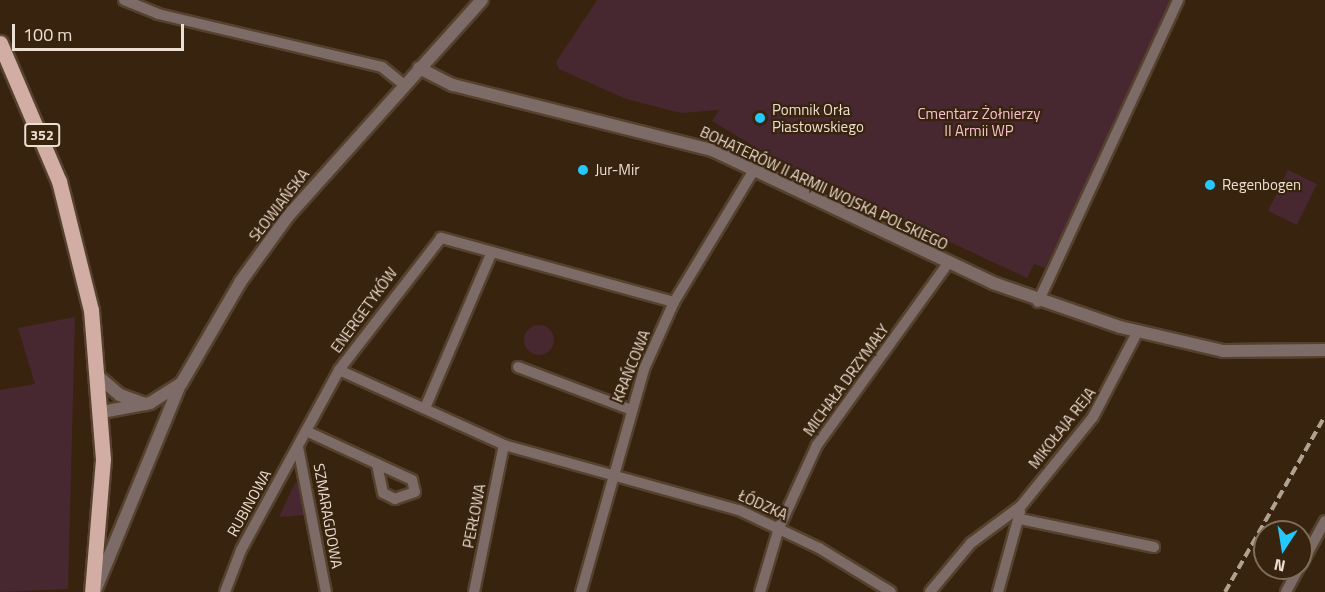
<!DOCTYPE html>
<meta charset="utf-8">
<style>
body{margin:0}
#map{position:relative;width:1325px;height:592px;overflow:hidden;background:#38230e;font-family:"Titillium Web",sans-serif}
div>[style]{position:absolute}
.green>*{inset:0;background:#472831}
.round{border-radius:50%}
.roads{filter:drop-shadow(2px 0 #55412d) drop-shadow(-2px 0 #55412d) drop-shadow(0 2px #55412d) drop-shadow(0 -2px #55412d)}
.minor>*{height:10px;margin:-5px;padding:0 5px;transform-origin:5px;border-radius:5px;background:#7c6b66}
.tertiary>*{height:12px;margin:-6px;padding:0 6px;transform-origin:6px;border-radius:6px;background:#7c6b66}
.primary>*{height:15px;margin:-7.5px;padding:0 7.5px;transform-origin:7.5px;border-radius:7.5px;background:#d1ada4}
.rail>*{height:4px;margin-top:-2px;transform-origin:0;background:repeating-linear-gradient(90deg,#b1a191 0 9px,transparent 0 13.5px)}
.dots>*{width:16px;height:16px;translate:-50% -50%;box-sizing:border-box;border:3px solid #38230e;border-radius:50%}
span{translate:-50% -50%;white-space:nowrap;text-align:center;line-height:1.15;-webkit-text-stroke:4.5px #38230e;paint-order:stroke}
.shield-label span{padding:2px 4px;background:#38230e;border:2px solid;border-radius:4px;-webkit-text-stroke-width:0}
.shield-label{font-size:14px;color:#ecded1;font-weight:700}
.poi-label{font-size:15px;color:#ecded1}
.left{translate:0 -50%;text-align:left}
.park-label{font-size:15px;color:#f8c1cf}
.street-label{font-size:15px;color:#ecded1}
.north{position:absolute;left:1253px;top:520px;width:60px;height:60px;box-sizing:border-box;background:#38230e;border:2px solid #806e5c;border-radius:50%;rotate:192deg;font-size:16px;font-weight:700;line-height:24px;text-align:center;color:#ecded1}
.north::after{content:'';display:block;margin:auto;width:21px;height:27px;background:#23c9fe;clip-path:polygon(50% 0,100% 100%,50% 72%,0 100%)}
.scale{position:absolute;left:12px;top:24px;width:172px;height:27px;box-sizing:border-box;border:3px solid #ecded1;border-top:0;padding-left:8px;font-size:18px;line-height:21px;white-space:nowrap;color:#ecded1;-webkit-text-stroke:4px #38230e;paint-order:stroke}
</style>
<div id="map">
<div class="green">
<div style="clip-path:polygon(597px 0,1173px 0,1045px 268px,1034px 264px,1027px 278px,787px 166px,712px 121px,719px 110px,681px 113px,626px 99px,559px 69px,556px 62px)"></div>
<div style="clip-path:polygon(1288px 170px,1317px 184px,1297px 225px,1268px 211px)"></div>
<div style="clip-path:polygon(75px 317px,68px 589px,0 592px,0 390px,35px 384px,18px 328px)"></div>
<div class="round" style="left:524px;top:325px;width:30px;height:30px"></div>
<div style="clip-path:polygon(302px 482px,307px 515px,279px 517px,295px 483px)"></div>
</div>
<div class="roads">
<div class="minor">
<div style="left:124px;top:0;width:37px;rotate:22deg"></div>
<div style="left:158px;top:14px;width:230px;rotate:13.3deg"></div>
<div style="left:382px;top:67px;width:28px;rotate:39deg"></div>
<div style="left:674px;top:302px;width:242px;rotate:-164.6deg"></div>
<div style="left:441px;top:238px;width:167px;rotate:127.7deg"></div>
<div style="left:339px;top:370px;width:181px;rotate:24.4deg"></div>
<div style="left:504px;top:445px;width:244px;rotate:15.5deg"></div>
<div style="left:739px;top:510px;width:89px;rotate:25.4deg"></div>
<div style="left:819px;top:548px;width:84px;rotate:31.4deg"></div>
<div style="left:1038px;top:302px;width:333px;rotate:-65.1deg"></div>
<div style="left:518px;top:367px;width:119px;rotate:20.7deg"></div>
<div style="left:425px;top:408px;width:170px;rotate:-66.8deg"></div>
<div style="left:306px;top:431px;width:117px;rotate:24.8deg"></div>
<div style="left:412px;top:480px;width:12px;rotate:76deg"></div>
<div style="left:415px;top:492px;width:21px;rotate:161deg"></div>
<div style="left:395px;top:499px;width:13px;rotate:-153deg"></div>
<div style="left:383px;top:493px;width:30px;rotate:-102deg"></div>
<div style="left:298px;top:447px;width:148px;rotate:79.1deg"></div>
<div style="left:1020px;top:519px;width:137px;rotate:11.8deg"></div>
<div style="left:1301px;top:565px;width:50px;rotate:-61.4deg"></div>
<div style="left:225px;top:592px;width:45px;rotate:-69.1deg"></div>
<div style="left:241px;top:550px;width:205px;rotate:-61.4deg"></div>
<div style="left:474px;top:592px;width:150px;rotate:-78.5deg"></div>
<div style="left:581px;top:592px;width:232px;rotate:-74.2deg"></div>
<div style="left:644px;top:369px;width:73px;rotate:-65.9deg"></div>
<div style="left:674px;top:302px;width:154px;rotate:-58.8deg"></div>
<div style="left:760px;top:592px;width:67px;rotate:-73.5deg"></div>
<div style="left:779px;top:528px;width:91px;rotate:-65.4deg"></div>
<div style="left:817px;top:445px;width:226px;rotate:-54.2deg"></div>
<div style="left:930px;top:592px;width:64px;rotate:-50.1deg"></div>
<div style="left:971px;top:543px;width:62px;rotate:-36.5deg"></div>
<div style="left:1021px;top:506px;width:114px;rotate:-51deg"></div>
<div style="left:1093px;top:417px;width:95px;rotate:-62.4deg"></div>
<div style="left:998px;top:592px;width:83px;rotate:-74.6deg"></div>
<div style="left:1286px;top:592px;width:27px;rotate:-62deg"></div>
</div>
<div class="tertiary">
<div style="left:419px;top:68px;width:38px;rotate:27deg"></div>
<div style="left:453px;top:85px;width:267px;rotate:14.1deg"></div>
<div style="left:712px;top:150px;width:311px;rotate:25.3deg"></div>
<div style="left:993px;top:283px;width:134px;rotate:19.1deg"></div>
<div style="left:1120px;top:327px;width:106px;rotate:13.1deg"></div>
<div style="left:1223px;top:351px;width:102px;rotate:-0.6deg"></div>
<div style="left:99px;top:377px;width:28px;rotate:41deg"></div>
<div style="left:120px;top:395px;width:27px;rotate:20deg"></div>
<div style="left:102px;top:412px;width:49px;rotate:-10.6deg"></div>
<div style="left:150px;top:403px;width:36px;rotate:-32deg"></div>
<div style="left:181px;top:384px;width:119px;rotate:-59.8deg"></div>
<div style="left:241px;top:281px;width:80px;rotate:-54.1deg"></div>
<div style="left:288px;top:216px;width:290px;rotate:-48.1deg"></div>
<div style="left:95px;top:591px;width:223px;rotate:-67.6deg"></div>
</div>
<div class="primary">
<div style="left:0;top:43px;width:150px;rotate:66.9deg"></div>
<div style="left:59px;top:181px;width:133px;rotate:76.1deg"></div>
<div style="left:91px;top:310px;width:149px;rotate:85.4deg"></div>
<div style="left:103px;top:459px;width:133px;rotate:94.7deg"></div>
</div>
</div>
<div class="rail">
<div style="left:1225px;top:592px;width:202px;rotate:-60.4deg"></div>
</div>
<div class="dots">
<div style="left:760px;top:118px;background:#23c9fe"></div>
<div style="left:583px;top:170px;background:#23c9fe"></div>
<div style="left:1210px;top:185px;background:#23c9fe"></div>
</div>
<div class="shield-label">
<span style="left:42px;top:135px">352</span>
</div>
<div class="poi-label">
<span class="left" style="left:772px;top:118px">Pomnik Orła<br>Piastowskiego</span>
<span class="left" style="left:595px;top:170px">Jur-Mir</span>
<span class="left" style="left:1222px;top:185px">Regenbogen</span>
</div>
<div class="park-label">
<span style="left:979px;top:122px">Cmentarz Żołnierzy<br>II Armii WP</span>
</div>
<div class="street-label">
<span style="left:824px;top:188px;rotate:25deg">BOHATERÓW II ARMII WOJSKA POLSKIEGO</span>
<span style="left:279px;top:205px;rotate:-52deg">SŁOWIAŃSKA</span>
<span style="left:364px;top:310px;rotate:-54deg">ENERGETYKÓW</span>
<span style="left:631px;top:366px;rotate:-68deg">KRAŃCOWA</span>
<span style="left:846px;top:380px;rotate:-54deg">MICHAŁA DRZYMAŁY</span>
<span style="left:1062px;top:428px;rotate:-52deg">MIKOŁAJA REJA</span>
<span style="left:249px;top:503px;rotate:-61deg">RUBINOWA</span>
<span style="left:763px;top:505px;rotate:24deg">ŁÓDZKA</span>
<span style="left:328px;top:516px;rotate:80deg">SZMARAGDOWA</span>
<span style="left:474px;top:516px;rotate:-79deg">PERŁOWA</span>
</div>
<div class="north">N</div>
<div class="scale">100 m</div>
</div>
